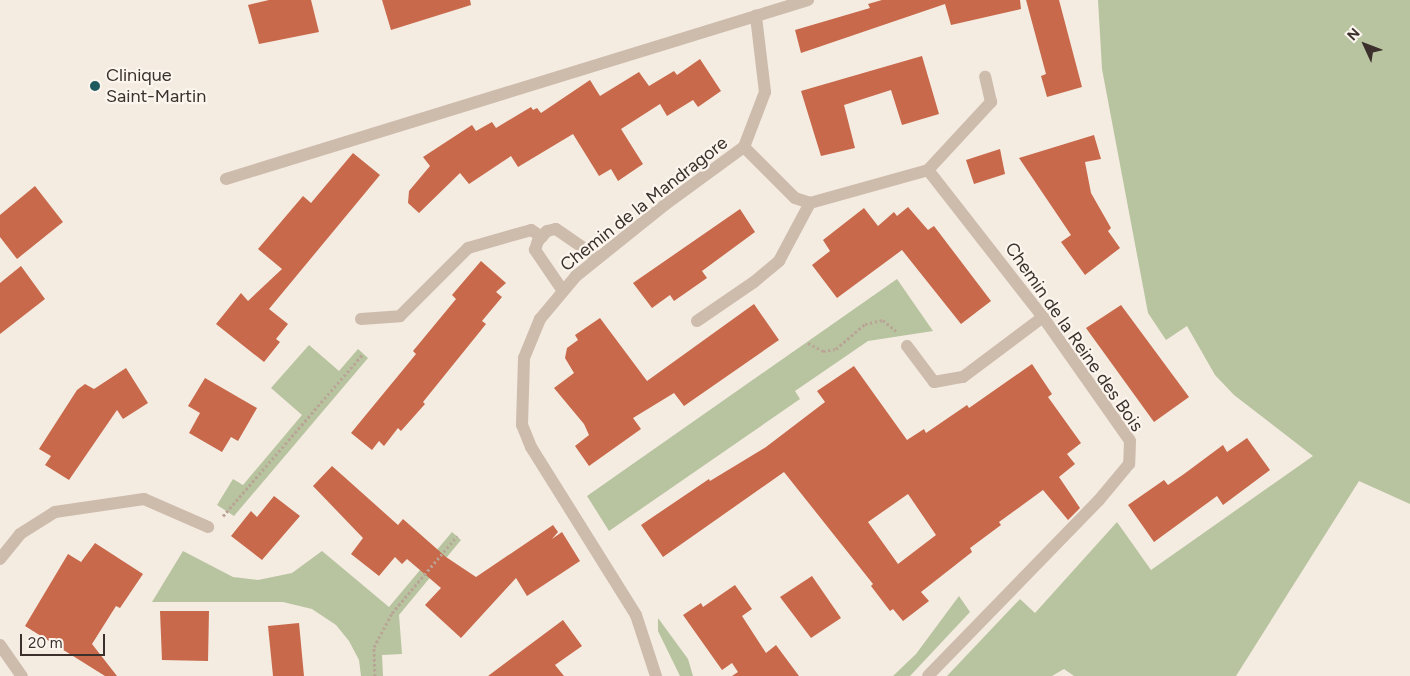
<!DOCTYPE html>
<style>
body{margin:0}
#map{position:relative;width:1410px;height:676px;overflow:hidden;background:#f4ebe1;font-family:Figtree,sans-serif}
div>[style]{position:absolute}
.green>*{inset:0;background:#b8c4a0}
.building>*{inset:0;background:#c8694b}
.path>*{height:3px;margin-top:-1.5px;transform-origin:0;background:repeating-linear-gradient(90deg,#b9a596 0 2.5px,transparent 0 5px)}
.lane>*{height:12px;margin:-6px;padding:0 6px;transform-origin:6px;border-radius:6px;background:#cdbbac}
.street>*{height:12px;margin:-6px;padding:0 6px;transform-origin:6px;border-radius:6px;background:#cdbbac}
.dots>*{width:14px;height:14px;translate:-50% -50%;box-sizing:border-box;border:2px solid #fbf5ee;border-radius:50%}
span{translate:-50% -50%;white-space:nowrap;text-align:center;line-height:1.15;-webkit-text-stroke:4.5px #fbf5ee;paint-order:stroke}
.poi-label{font-size:18px;color:#3b302b}
.left{translate:0 -50%;text-align:left}
.street-label{font-size:18px;color:#3b302b}
.north{position:absolute;left:1340px;top:20px;width:50px;height:50px;-webkit-text-stroke:4px #fbf5ee;paint-order:stroke;rotate:313deg;font-size:14px;font-weight:700;line-height:20px;text-align:center;color:#3b302b}
.north::after{content:'';display:block;margin:auto;width:18px;height:22px;background:#3b302b;clip-path:polygon(50% 0,100% 100%,50% 72%,0 100%)}
.scale{position:absolute;left:20px;top:634px;width:85px;height:22px;box-sizing:border-box;border:2px solid #3b302b;border-top:0;padding-left:6px;font-size:15px;line-height:18px;white-space:nowrap;color:#3b302b;-webkit-text-stroke:4px #fbf5ee;paint-order:stroke}
</style>
<div id="map">
<div class="green">
<div style="clip-path:polygon(1098px 0,1410px 0,1410px 504px,1359px 481px,1236px 676px,1074px 676px,1064px 669px,1052px 676px,947px 676px,1020px 599px,1035px 613px,1117px 522px,1151px 570px,1313px 456px,1234px 395px,1215px 375px,1187px 326px,1166px 340px,1148px 313px,1102px 69px)"></div>
<div style="clip-path:polygon(897px 279px,933px 331px,868px 341px,795px 391px,800px 399px,609px 531px,587px 496px)"></div>
<div style="clip-path:polygon(309px 345px,339px 371px,358px 349px,368px 358px,234px 516px,217px 505px,233px 479px,243px 485px,302px 415px,271px 388px)"></div>
<div style="clip-path:polygon(452px 532px,461px 540px,399px 615px,402px 654px,382px 655px,383px 676px,361px 676px,359px 660px,349px 641px,336px 625px,312px 609px,283px 602px,152px 602px,183px 551px,233px 577px,258px 580px,292px 573px,322px 551px,389px 607px)"></div>
<div style="clip-path:polygon(959px 596px,970px 612px,910px 676px,893px 676px,916px 654px)"></div>
<div style="clip-path:polygon(658px 618px,688px 659px,693px 676px,680px 676px,658px 631px)"></div>
</div>
<div class="building">
<div style="clip-path:polygon(269px 0,311px 0,319px 32px,259px 44px,248px 5px)"></div>
<div style="clip-path:polygon(382px 0,470px 0,471px 5px,391px 30px)"></div>
<div style="clip-path:polygon(882px 0,1020px 0,1021px 9px,951px 25px,945px 4px,801px 53px,795px 30px,870px 8px,868px 4px)"></div>
<div style="clip-path:polygon(1026px 0,1059px 0,1082px 87px,1047px 97px,1041px 76px,1046px 74px)"></div>
<div style="clip-path:polygon(922px 56px,939px 114px,902px 125px,891px 90px,844px 105px,855px 148px,821px 156px,801px 91px)"></div>
<div style="clip-path:polygon(700px 59px,721px 91px,698px 107px,693px 100px,667px 116px,660px 104px,621px 129px,643px 164px,618px 181px,611px 169px,599px 176px,573px 134px,518px 167px,511px 156px,469px 184px,460px 173px,419px 213px,408px 203px,409px 191px,430px 166px,423px 157px,472px 125px,476px 131px,492px 122px,496px 128px,531px 107px,533px 110px,537px 108px,541px 113px,590px 80px,600px 96px,639px 72px,649px 86px,674px 71px,677px 75px)"></div>
<div style="clip-path:polygon(1094px 135px,1101px 159px,1085px 162px,1091px 193px,1111px 228px,1108px 231px,1120px 248px,1085px 275px,1061px 242px,1071px 235px,1019px 158px)"></div>
<div style="clip-path:polygon(1000px 149px,1005px 174px,974px 184px,966px 160px)"></div>
<div style="clip-path:polygon(353px 153px,380px 175px,269px 309px,288px 324px,276px 339px,280px 342px,264px 362px,216px 324px,241px 293px,248px 301px,282px 269px,258px 249px,303px 196px,311px 203px)"></div>
<div style="clip-path:polygon(35px 186px,63px 222px,17px 259px,0 237px,0 215px)"></div>
<div style="clip-path:polygon(908px 207px,928px 230px,934px 226px,991px 301px,961px 324px,902px 250px,837px 298px,812px 265px,830px 251px,823px 240px,864px 208px,878px 226px,894px 212px,897px 216px)"></div>
<div style="clip-path:polygon(740px 209px,755px 232px,702px 271px,707px 278px,674px 301px,670px 295px,652px 308px,633px 283px)"></div>
<div style="clip-path:polygon(481px 261px,506px 283px,496px 292px,502px 297px,482px 321px,486px 324px,423px 402px,425px 404px,401px 431px,398px 428px,384px 446px,379px 441px,372px 450px,351px 433px,416px 354px,413px 351px,456px 299px,452px 295px)"></div>
<div style="clip-path:polygon(21px 266px,45px 299px,0 334px,0 283px)"></div>
<div style="clip-path:polygon(754px 304px,779px 340px,684px 406px,674px 393px,633px 418px,641px 429px,589px 466px,575px 446px,589px 435px,584px 424px,554px 388px,574px 373px,565px 358px,567px 348px,578px 340px,575px 335px,600px 318px,647px 381px)"></div>
<div style="clip-path:polygon(1121px 305px,1189px 397px,1154px 422px,1086px 328px)"></div>
<div style="clip-path:polygon(evenodd,1032px 364px,1052px 394px,1048px 397px,1081px 443px,1067px 454px,1075px 464px,1059px 477px,1080px 508px,1068px 520px,1043px 490px,999px 522px,1001px 525px,970px 548px,972px 552px,921px 592px,929px 601px,903px 621px,893px 609px,890px 611px,871px 586px,873px 584px,784px 472px,663px 557px,641px 525px,709px 479px,710px 481px,766px 447px,825px 402px,817px 391px,854px 366px,907px 440px,924px 429px,926px 433px,967px 405px,969px 408px,1032px 364px,908px 494px,936px 535px,898px 564px,868px 522px,908px 494px)"></div>
<div style="clip-path:polygon(126px 368px,148px 403px,123px 419px,117px 410px,69px 480px,45px 465px,51px 456px,39px 449px,77px 390px,85px 384px,94px 389px)"></div>
<div style="clip-path:polygon(205px 378px,257px 408px,238px 441px,231px 437px,222px 452px,189px 433px,200px 413px,188px 406px)"></div>
<div style="clip-path:polygon(1247px 438px,1270px 470px,1223px 505px,1217px 496px,1154px 542px,1128px 505px,1164px 480px,1168px 485px,1184px 474px,1223px 445px,1227px 452px)"></div>
<div style="clip-path:polygon(332px 466px,398px 525px,403px 519px,446px 557px,476px 577px,553px 525px,558px 532px,552px 539px,562px 532px,580px 561px,527px 596px,516px 578px,461px 638px,425px 605px,441px 588px,407px 559px,402px 564px,395px 557px,379px 576px,351px 554px,363px 538px,313px 486px)"></div>
<div style="clip-path:polygon(274px 496px,300px 516px,262px 560px,231px 536px,251px 511px,257px 517px)"></div>
<div style="clip-path:polygon(95px 543px,143px 574px,120px 608px,116px 606px,92px 644px,117px 676px,105px 676px,25px 626px,68px 554px,81px 562px)"></div>
<div style="clip-path:polygon(812px 576px,841px 618px,811px 638px,780px 597px)"></div>
<div style="clip-path:polygon(735px 585px,752px 609px,742px 616px,766px 653px,776px 645px,799px 676px,732px 676px,738px 672px,732px 663px,722px 670px,683px 615px,701px 603px,703px 607px)"></div>
<div style="clip-path:polygon(160px 611px,209px 611px,208px 661px,162px 660px)"></div>
<div style="clip-path:polygon(563px 620px,582px 646px,555px 665px,564px 676px,488px 676px)"></div>
<div style="clip-path:polygon(299px 623px,304px 676px,273px 676px,268px 626px)"></div>
</div>
<div class="path">
<div style="left:808px;top:343px;width:17px;rotate:28deg"></div>
<div style="left:823px;top:351px;width:13px;rotate:-9deg"></div>
<div style="left:836px;top:349px;width:38px;rotate:-41deg"></div>
<div style="left:865px;top:324px;width:18px;rotate:-13deg"></div>
<div style="left:883px;top:320px;width:17px;rotate:40deg"></div>
<div style="left:223px;top:516px;width:214px;rotate:-49.2deg"></div>
<div style="left:375px;top:676px;width:29px;rotate:-92deg"></div>
<div style="left:374px;top:647px;width:38px;rotate:-62deg"></div>
<div style="left:392px;top:613px;width:101px;rotate:-49.8deg"></div>
</div>
<div class="lane">
<div style="left:928px;top:170px;width:93px;rotate:-47.2deg"></div>
<div style="left:991px;top:102px;width:26px;rotate:-103deg"></div>
<div style="left:226px;top:179px;width:609px;rotate:-17.1deg"></div>
<div style="left:697px;top:321px;width:69px;rotate:-34.4deg"></div>
<div style="left:754px;top:282px;width:33px;rotate:-40deg"></div>
<div style="left:779px;top:261px;width:66px;rotate:-61.9deg"></div>
<div style="left:907px;top:346px;width:45px;rotate:53.1deg"></div>
<div style="left:934px;top:382px;width:29px;rotate:-10deg"></div>
<div style="left:963px;top:377px;width:100px;rotate:-36.9deg"></div>
</div>
<div class="street">
<div style="left:744px;top:147px;width:72px;rotate:45deg"></div>
<div style="left:795px;top:198px;width:16px;rotate:18deg"></div>
<div style="left:810px;top:203px;width:123px;rotate:-15.6deg"></div>
<div style="left:928px;top:170px;width:187px;rotate:52deg"></div>
<div style="left:1043px;top:317px;width:151px;rotate:54.9deg"></div>
<div style="left:1130px;top:441px;width:23px;rotate:92deg"></div>
<div style="left:1129px;top:464px;width:47px;rotate:129.8deg"></div>
<div style="left:1099px;top:500px;width:245px;rotate:134.2deg"></div>
<div style="left:563px;top:291px;width:50px;rotate:-124.3deg"></div>
<div style="left:535px;top:250px;width:9px;rotate:-72deg"></div>
<div style="left:538px;top:241px;width:13px;rotate:-48deg"></div>
<div style="left:547px;top:231px;width:9px;rotate:-13deg"></div>
<div style="left:556px;top:229px;width:51px;rotate:34.6deg"></div>
<div style="left:361px;top:319px;width:39px;rotate:-4deg"></div>
<div style="left:400px;top:316px;width:96px;rotate:-45deg"></div>
<div style="left:468px;top:248px;width:66px;rotate:-15.9deg"></div>
<div style="left:531px;top:230px;width:13px;rotate:32deg"></div>
<div style="left:0;top:559px;width:32px;rotate:-51deg"></div>
<div style="left:20px;top:534px;width:41px;rotate:-32.2deg"></div>
<div style="left:55px;top:512px;width:90px;rotate:-8.3deg"></div>
<div style="left:144px;top:499px;width:70px;rotate:23.6deg"></div>
<div style="left:0;top:645px;width:38px;rotate:55deg"></div>
<div style="left:656px;top:676px;width:64px;rotate:-108.2deg"></div>
<div style="left:636px;top:615px;width:198px;rotate:-122deg"></div>
<div style="left:531px;top:447px;width:24px;rotate:-112deg"></div>
<div style="left:522px;top:425px;width:67px;rotate:-88.3deg"></div>
<div style="left:524px;top:358px;width:42px;rotate:-67.7deg"></div>
<div style="left:540px;top:319px;width:56px;rotate:-50.1deg"></div>
<div style="left:576px;top:276px;width:115px;rotate:-38.7deg"></div>
<div style="left:666px;top:204px;width:97px;rotate:-36.2deg"></div>
<div style="left:744px;top:147px;width:59px;rotate:-69.1deg"></div>
<div style="left:765px;top:92px;width:77px;rotate:-96.8deg"></div>
</div>
<div class="dots">
<div style="left:95px;top:86px;background:#1f5a5e"></div>
</div>
<div class="poi-label">
<span class="left" style="left:106px;top:86px">Clinique<br>Saint-Martin</span>
</div>
<div class="street-label">
<span style="left:644px;top:204px;rotate:-38deg">Chemin de la Mandragore</span>
<span style="left:1074px;top:337px;rotate:55deg">Chemin de la Reine des Bois</span>
</div>
<div class="north">N</div>
<div class="scale">20 m</div>
</div>
